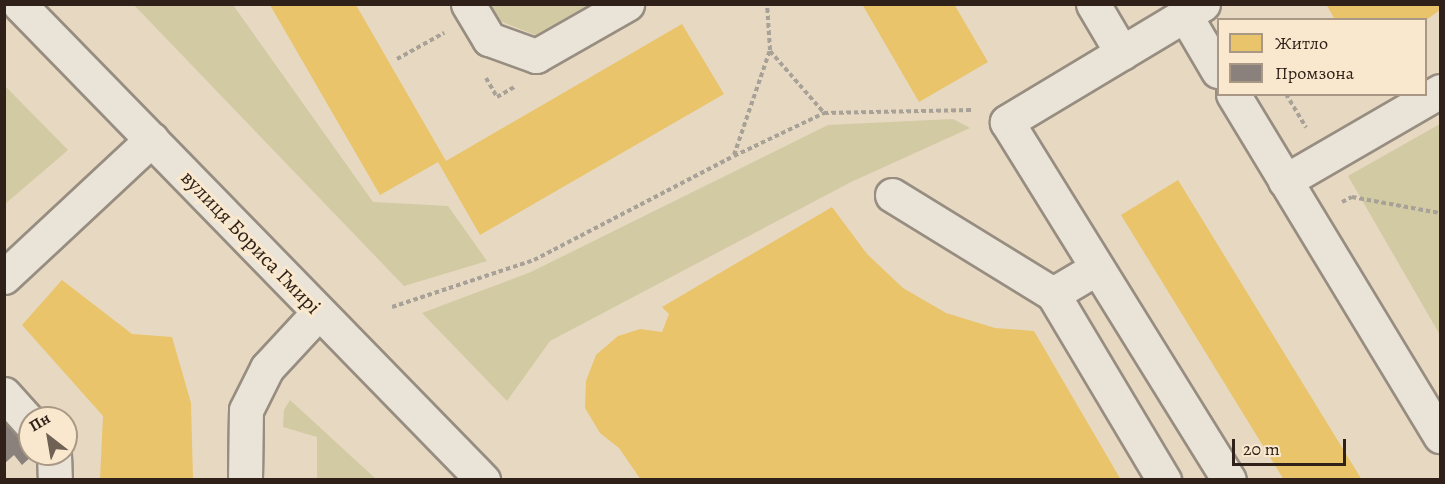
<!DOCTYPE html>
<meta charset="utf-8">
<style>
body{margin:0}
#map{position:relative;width:1445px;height:484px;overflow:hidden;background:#e7d8c1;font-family:Alegreya,serif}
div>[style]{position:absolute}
.green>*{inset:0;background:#d2caa2}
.homes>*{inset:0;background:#e9c46a}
.industry>*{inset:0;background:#8a817c}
.path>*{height:4px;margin-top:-2px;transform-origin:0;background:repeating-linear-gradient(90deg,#a8a197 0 4.5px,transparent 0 7.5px)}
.roads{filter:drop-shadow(2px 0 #978d80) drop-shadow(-2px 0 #978d80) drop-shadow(0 2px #978d80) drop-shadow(0 -2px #978d80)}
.minor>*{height:33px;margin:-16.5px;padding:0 16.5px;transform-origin:16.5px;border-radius:16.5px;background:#eae3d7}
span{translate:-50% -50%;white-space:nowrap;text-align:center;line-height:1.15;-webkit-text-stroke:6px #f9e8cd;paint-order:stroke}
.street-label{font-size:21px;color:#2f2119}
.frame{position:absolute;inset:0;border:6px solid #2f2119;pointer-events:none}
.legend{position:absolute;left:1217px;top:18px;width:210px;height:78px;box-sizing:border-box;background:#f9e8cd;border:2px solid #a89885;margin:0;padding:8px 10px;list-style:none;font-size:18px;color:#2f2119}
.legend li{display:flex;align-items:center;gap:12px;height:30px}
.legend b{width:30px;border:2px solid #a89885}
.north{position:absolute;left:18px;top:406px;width:60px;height:60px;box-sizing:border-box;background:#f9e8cd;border:2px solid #a89885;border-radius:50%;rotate:329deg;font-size:16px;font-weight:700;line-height:24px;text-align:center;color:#2f2119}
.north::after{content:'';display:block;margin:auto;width:21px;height:27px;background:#6f6154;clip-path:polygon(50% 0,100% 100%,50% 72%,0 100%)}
.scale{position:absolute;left:1232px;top:439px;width:114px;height:27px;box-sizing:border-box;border:3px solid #2f2119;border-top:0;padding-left:8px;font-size:18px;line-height:21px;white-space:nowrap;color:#2f2119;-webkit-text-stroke:4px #f9e8cd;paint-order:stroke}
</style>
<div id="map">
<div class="green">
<div style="clip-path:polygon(134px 5px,233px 5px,373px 202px,448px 206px,487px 261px,404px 286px)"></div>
<div style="clip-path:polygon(486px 5px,588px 5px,535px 35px,495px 19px)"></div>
<div style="clip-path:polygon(5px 86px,68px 150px,5px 204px,4px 204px)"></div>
<div style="clip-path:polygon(953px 119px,970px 128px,851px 182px,550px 341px,507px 401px,422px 313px,531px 272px,828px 125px)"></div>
<div style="clip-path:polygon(1440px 124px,1440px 335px,1348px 176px)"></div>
<div style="clip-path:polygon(290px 400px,376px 479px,317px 479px,317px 437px,283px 427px,284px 410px)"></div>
</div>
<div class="homes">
<div style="clip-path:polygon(862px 4px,954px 4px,988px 62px,919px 102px)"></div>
<div style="clip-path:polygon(1326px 4px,1440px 4px,1440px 10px,1426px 20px,1335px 20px)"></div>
<div style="clip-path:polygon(270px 5px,356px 5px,446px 161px,682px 24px,724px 94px,480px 235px,438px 162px,380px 195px)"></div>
<div style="clip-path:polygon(1178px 180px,1362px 480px,1284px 480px,1121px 215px)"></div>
<div style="clip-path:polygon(832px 207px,867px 254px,903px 288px,946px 313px,995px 328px,1034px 331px,1121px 480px,641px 480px,619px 448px,600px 433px,585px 408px,586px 381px,596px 355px,618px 336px,640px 329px,662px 332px,669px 314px,662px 307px)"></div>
<div style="clip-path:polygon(62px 280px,132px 334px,172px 337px,191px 403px,193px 480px,100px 480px,103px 416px,22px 325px)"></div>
</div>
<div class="industry">
<div style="clip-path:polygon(4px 415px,30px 443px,30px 454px,34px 454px,22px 465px,14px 455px,4px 464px)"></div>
</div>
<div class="path">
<div style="left:770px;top:51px;width:82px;rotate:48.9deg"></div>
<div style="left:397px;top:59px;width:54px;rotate:-29deg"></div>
<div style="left:486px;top:78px;width:22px;rotate:60deg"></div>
<div style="left:497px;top:97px;width:22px;rotate:-30deg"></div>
<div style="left:1286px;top:94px;width:39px;rotate:59deg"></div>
<div style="left:734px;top:155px;width:111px;rotate:-71.1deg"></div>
<div style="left:770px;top:50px;width:46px;rotate:-93.7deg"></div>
<div style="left:1342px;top:202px;width:11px;rotate:-27deg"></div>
<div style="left:1352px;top:197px;width:89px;rotate:10.3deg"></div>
<div style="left:392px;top:307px;width:150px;rotate:-18.3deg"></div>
<div style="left:534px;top:260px;width:225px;rotate:-27.5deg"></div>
<div style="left:734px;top:156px;width:100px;rotate:-25.5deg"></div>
<div style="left:824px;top:113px;width:148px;rotate:-1.2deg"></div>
</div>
<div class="roads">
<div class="minor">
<div style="left:19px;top:4px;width:665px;rotate:45.73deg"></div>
<div style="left:468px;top:4px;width:41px;rotate:59deg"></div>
<div style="left:489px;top:39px;width:50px;rotate:19.9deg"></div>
<div style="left:536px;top:56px;width:105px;rotate:-29.7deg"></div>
<div style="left:1093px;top:4px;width:57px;rotate:59.4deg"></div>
<div style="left:1203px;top:4px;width:229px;rotate:149deg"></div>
<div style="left:1007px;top:122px;width:421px;rotate:58.2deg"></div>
<div style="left:1185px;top:15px;width:65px;rotate:59.5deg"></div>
<div style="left:1233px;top:94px;width:400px;rotate:58.8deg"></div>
<div style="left:1285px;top:181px;width:179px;rotate:-30.1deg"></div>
<div style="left:892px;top:195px;width:189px;rotate:31.6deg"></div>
<div style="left:1053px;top:294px;width:51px;rotate:-30.6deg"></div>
<div style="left:4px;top:277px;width:202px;rotate:-43deg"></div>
<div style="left:1053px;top:294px;width:217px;rotate:59.2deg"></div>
<div style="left:4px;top:394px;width:39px;rotate:48deg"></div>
<div style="left:54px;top:454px;width:26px;rotate:88deg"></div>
<div style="left:245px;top:480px;width:70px;rotate:-89.2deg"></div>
<div style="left:246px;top:410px;width:47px;rotate:-63.4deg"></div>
<div style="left:267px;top:368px;width:75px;rotate:-47.2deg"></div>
</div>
</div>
<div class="street-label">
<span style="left:251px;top:242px;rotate:46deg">вулиця Бориса Гмирі</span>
</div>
<div class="frame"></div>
<ul class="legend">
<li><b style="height:16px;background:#e9c46a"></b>Житло</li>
<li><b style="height:16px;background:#8a817c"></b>Промзона</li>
</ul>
<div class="north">Пн</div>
<div class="scale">20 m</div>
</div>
